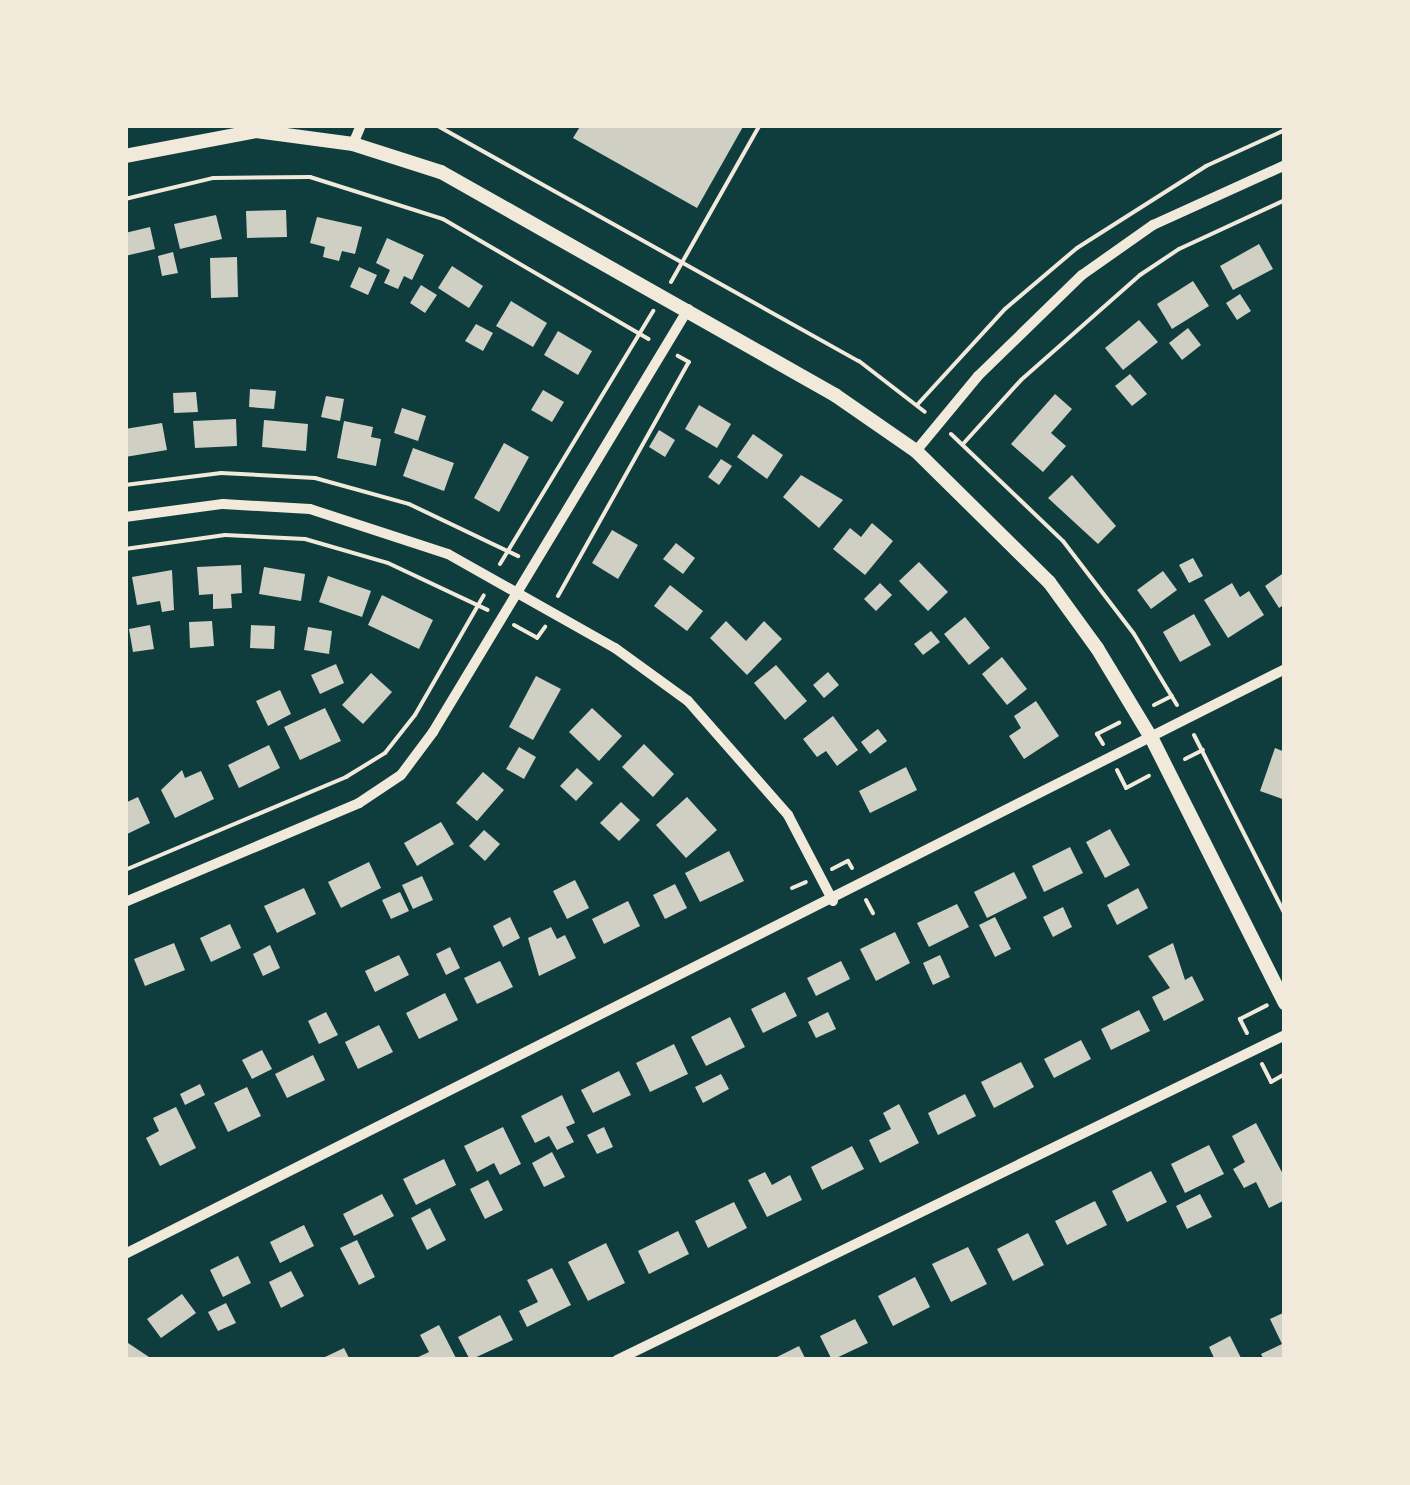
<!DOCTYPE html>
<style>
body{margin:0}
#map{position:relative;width:1410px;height:1485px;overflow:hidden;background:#0f3d3e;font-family:Barlow,sans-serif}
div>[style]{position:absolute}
.building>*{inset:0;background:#cfcfc3}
.path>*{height:4px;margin:-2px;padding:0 2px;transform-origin:2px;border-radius:2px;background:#f1e9da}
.minor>*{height:10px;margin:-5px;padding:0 5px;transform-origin:5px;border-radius:5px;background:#f1e9da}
.secondary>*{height:14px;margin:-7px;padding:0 7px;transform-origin:7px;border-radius:7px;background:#f1e9da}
span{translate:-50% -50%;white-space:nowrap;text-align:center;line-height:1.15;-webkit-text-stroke:9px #f1e9da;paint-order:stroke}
.frame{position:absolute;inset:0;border:128px solid #f1e9da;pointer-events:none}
</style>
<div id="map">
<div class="building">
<div style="clip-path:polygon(581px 125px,744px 125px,697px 208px,573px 138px)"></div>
<div style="clip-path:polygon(286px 210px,287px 237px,247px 238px,246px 211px)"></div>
<div style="clip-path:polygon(216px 215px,222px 239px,180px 249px,174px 224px)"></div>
<div style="clip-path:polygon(317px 217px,362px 227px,355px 254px,342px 251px,339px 261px,323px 257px,325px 247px,310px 243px)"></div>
<div style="clip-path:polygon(150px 227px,155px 249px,125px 256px,125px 233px)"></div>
<div style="clip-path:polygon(387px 238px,424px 255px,412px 280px,404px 276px,398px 289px,384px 283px,390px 270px,376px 263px)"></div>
<div style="clip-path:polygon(1259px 244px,1273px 269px,1233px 290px,1220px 266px)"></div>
<div style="clip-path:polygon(173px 252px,178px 273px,162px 276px,158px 256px)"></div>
<div style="clip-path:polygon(237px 257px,238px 297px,211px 298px,210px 258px)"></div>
<div style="clip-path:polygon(452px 266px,483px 286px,469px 308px,438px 288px)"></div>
<div style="clip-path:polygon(359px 267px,377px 275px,368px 295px,350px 287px)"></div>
<div style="clip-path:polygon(1193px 281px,1209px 306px,1172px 329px,1157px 304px)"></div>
<div style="clip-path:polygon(421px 285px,437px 295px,425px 313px,410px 303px)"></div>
<div style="clip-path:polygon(1240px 294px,1251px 311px,1237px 320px,1226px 303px)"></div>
<div style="clip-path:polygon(511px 301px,547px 323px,533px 347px,496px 326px)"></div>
<div style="clip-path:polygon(1139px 320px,1158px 342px,1123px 370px,1105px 348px)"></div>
<div style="clip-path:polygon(476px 324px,493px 333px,483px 351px,465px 341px)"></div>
<div style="clip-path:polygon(1188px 328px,1201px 345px,1182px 360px,1169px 343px)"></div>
<div style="clip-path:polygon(558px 331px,592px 351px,578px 375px,544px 355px)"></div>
<div style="clip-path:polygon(1130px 374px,1147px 394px,1132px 406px,1115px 386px)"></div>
<div style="clip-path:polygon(250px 389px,276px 391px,274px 409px,249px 407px)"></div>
<div style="clip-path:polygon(543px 390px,564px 402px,552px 422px,531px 410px)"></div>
<div style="clip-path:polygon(196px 392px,198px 412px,174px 413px,173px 393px)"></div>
<div style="clip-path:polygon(1055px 394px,1072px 409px,1051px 433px,1066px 446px,1043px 472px,1011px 444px)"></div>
<div style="clip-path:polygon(326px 396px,344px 399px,340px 421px,321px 417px)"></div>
<div style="clip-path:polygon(699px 405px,731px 424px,717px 448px,685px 429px)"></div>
<div style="clip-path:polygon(402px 408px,426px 416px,418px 441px,394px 433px)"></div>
<div style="clip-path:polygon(236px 419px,237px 446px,195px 448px,193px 421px)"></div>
<div style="clip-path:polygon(264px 420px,308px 424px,306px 451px,262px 447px)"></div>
<div style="clip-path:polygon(344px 421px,373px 427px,371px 437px,381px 439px,376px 466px,337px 458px)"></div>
<div style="clip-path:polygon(162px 423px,167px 450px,125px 457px,125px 429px)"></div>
<div style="clip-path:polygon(659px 430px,675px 440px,665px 457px,649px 447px)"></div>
<div style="clip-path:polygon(753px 434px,783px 455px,767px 479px,737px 457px)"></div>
<div style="clip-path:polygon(504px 443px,529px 457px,499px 512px,474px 498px)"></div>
<div style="clip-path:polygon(413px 448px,454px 463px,444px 491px,403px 476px)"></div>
<div style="clip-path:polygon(721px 459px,732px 466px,719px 485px,708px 477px)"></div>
<div style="clip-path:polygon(801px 475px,843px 500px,819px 528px,783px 497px)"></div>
<div style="clip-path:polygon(1072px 475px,1116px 526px,1098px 544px,1048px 498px)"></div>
<div style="clip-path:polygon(872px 523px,893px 541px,865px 575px,833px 549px,850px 528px,861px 537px)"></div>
<div style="clip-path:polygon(612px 530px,638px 545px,618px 579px,592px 563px)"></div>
<div style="clip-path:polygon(676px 543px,695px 558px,683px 574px,663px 559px)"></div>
<div style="clip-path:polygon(1193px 558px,1203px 576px,1189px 583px,1179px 565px)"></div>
<div style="clip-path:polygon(919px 562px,948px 592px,928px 611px,899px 581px)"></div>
<div style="clip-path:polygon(241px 565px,242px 593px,231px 594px,232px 608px,213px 609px,213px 594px,199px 595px,197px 567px)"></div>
<div style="clip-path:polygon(264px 567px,305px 574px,301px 601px,259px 594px)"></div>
<div style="clip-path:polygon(172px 570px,174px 610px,162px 612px,160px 601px,137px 605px,132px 577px)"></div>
<div style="clip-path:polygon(1163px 571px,1177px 590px,1151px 609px,1137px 590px)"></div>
<div style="clip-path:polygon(1285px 572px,1285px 604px,1279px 608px,1265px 586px)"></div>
<div style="clip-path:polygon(328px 576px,371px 591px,362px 617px,319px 602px)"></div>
<div style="clip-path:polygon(880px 583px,892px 595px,876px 611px,864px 599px)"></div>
<div style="clip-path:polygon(1232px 583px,1240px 597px,1249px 591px,1264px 615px,1228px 638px,1204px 600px)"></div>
<div style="clip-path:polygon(670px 585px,703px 611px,687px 631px,654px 606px)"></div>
<div style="clip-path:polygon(382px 595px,433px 620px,419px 649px,368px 625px)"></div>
<div style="clip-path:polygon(1194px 614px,1211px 645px,1180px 662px,1163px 632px)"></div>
<div style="clip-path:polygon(965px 617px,990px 648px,969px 665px,944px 634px)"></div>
<div style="clip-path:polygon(212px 621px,214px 646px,190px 648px,189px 622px)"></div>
<div style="clip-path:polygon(726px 621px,746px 641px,764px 621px,782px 639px,747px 675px,710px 638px)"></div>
<div style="clip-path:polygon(150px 625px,154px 649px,133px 652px,129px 629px)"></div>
<div style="clip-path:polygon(251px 625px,275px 626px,274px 649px,250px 648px)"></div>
<div style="clip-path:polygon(308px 627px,332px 631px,329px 654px,304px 650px)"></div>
<div style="clip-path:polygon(931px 631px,940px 642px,923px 655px,914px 644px)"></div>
<div style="clip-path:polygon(1002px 657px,1027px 689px,1007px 705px,982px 674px)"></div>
<div style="clip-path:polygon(336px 664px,344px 683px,320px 694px,311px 675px)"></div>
<div style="clip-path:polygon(776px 665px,807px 701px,785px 720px,754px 683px)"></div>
<div style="clip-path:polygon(828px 672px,839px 685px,824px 698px,813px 685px)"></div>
<div style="clip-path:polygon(371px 673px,392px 692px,363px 724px,342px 705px)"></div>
<div style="clip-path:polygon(536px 676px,561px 689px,533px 740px,509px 727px)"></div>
<div style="clip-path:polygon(280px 690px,291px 714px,268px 726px,256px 701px)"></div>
<div style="clip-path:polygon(1036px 701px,1059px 736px,1024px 759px,1009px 736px,1021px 728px,1014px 716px)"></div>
<div style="clip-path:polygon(325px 708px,341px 741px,300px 760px,284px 727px)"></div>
<div style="clip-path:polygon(592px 708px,622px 736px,599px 761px,569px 732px)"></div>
<div style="clip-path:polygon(833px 716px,858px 750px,837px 766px,826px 751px,817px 757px,803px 739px)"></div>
<div style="clip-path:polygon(878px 729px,887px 741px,870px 754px,861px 742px)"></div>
<div style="clip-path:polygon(644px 744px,674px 774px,653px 797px,622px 767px)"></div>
<div style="clip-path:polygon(269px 745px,280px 768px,239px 788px,228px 765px)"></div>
<div style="clip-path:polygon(519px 747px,536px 757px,524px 779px,506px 769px)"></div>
<div style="clip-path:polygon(1275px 748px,1285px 752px,1285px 800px,1260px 791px)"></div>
<div style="clip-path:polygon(906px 767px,917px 790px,870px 813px,859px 791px)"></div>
<div style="clip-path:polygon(577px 768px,593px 783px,576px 801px,560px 786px)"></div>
<div style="clip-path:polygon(182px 770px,185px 778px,201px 771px,214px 799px,175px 818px,161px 790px)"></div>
<div style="clip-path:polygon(483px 772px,504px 790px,477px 821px,456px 803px)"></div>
<div style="clip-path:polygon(138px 797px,150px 823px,125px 835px,125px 803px)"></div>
<div style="clip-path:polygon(687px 797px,717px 830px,686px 858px,656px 825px)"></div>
<div style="clip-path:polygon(621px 802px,640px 820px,619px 841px,600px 823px)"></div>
<div style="clip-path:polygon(441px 822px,454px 844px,417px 866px,404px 843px)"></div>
<div style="clip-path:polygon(1110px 829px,1130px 865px,1105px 878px,1086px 842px)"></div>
<div style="clip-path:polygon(484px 830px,500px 844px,485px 861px,469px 846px)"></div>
<div style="clip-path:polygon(1070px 847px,1083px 873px,1044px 892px,1032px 866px)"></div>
<div style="clip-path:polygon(729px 851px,744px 881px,700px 902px,685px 873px)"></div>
<div style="clip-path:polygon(369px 862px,381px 888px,341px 908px,328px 882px)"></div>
<div style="clip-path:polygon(1014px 872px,1027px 898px,987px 918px,974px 892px)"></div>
<div style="clip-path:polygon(422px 876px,433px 900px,413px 909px,402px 885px)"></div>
<div style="clip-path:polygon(575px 880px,589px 908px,567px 919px,553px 891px)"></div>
<div style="clip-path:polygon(675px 884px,687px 908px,665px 919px,653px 895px)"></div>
<div style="clip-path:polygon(304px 888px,316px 914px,277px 933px,264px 906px)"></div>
<div style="clip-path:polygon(1138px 888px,1148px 908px,1117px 925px,1107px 905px)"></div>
<div style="clip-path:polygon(400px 892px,409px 911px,391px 919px,382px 900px)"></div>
<div style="clip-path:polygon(628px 901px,640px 926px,604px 944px,592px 919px)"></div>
<div style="clip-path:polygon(957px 904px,969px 927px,929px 947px,917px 923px)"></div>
<div style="clip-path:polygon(1063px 907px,1072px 927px,1053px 937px,1043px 917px)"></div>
<div style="clip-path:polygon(510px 917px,520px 938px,503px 947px,493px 926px)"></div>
<div style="clip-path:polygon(995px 917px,1011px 949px,995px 957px,979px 925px)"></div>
<div style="clip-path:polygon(230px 924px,241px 948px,211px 962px,200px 938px)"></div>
<div style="clip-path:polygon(551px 927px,557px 939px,565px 935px,576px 958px,539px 976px,528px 938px)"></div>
<div style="clip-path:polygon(895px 932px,910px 963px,876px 981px,860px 949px)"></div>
<div style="clip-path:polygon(174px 943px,185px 970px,145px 986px,134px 959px)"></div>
<div style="clip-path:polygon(1173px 943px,1185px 980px,1192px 976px,1204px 1000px,1164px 1021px,1152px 997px,1170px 988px,1148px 956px)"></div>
<div style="clip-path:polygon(270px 945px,280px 968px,263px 976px,253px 954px)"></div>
<div style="clip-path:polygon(450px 947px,460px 968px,446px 975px,436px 954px)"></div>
<div style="clip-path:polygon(399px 955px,409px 975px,375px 992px,365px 971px)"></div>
<div style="clip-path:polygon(940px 955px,950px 977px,933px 985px,923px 963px)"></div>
<div style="clip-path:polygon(500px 961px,513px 987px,477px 1004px,464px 978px)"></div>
<div style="clip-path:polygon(841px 961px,850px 979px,816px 996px,807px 978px)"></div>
<div style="clip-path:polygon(785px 992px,797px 1016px,763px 1033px,751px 1009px)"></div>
<div style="clip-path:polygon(445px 993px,458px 1020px,419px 1039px,406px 1013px)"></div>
<div style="clip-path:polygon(1139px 1010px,1150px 1031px,1111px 1050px,1101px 1029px)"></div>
<div style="clip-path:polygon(326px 1012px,338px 1035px,319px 1044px,308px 1021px)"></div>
<div style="clip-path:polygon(828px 1012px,836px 1029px,816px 1038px,808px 1022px)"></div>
<div style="clip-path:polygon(730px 1017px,745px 1047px,706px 1066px,691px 1037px)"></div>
<div style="clip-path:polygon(379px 1025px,393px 1052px,358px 1069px,345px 1042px)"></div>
<div style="clip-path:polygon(1081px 1040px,1091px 1059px,1054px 1078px,1044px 1059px)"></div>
<div style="clip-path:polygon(674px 1044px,688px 1074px,650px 1092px,636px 1063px)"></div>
<div style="clip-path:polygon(262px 1050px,272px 1069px,252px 1079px,242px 1060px)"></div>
<div style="clip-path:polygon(313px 1055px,325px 1080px,287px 1098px,275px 1074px)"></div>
<div style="clip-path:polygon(1021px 1062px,1034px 1087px,994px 1108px,981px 1082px)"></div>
<div style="clip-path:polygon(619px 1071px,631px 1095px,593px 1113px,581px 1090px)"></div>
<div style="clip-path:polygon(721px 1074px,729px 1089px,703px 1103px,695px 1087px)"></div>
<div style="clip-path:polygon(200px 1084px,205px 1095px,185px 1105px,180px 1094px)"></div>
<div style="clip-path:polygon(247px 1087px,261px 1116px,228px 1132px,214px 1103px)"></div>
<div style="clip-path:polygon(965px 1094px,976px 1116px,938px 1135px,928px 1113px)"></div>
<div style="clip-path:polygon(562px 1095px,575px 1123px,566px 1127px,574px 1142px,557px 1150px,549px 1136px,535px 1143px,521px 1116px)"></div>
<div style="clip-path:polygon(899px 1104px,919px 1143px,880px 1163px,869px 1140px,891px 1129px,883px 1113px)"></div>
<div style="clip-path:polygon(176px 1107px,196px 1148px,160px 1166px,146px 1138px,159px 1131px,153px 1118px)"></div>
<div style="clip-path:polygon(1256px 1123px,1285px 1178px,1285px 1200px,1269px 1208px,1256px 1182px,1244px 1188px,1233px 1169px,1245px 1162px,1232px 1136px)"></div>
<div style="clip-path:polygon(503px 1127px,521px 1164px,500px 1175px,494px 1163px,477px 1172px,464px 1146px)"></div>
<div style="clip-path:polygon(604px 1127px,613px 1147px,597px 1154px,587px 1135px)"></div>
<div style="clip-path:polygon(1209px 1145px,1224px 1174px,1185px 1193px,1171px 1164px)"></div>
<div style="clip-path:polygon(852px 1146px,864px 1169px,822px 1190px,811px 1167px)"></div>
<div style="clip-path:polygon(552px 1152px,565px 1177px,544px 1187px,532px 1163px)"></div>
<div style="clip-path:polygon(444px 1159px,456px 1185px,416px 1205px,403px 1179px)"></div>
<div style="clip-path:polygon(1151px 1171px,1167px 1202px,1127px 1222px,1112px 1191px)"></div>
<div style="clip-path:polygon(765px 1172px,772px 1185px,790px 1175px,802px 1200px,767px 1217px,748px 1180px)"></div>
<div style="clip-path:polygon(488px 1180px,503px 1210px,485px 1219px,470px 1189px)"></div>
<div style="clip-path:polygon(382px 1194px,394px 1216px,354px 1236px,343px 1214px)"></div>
<div style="clip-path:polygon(1200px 1194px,1212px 1217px,1187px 1229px,1176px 1206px)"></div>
<div style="clip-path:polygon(1095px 1201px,1107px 1225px,1067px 1245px,1055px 1221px)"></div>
<div style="clip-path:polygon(734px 1202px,747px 1228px,708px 1248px,695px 1221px)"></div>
<div style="clip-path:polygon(430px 1208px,446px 1240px,427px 1250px,411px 1218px)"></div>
<div style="clip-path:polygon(304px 1225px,314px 1246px,280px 1263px,270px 1242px)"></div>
<div style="clip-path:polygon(678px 1231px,689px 1254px,649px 1274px,638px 1251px)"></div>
<div style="clip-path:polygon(1028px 1233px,1044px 1265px,1013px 1281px,997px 1249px)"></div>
<div style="clip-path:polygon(357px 1240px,375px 1277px,359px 1285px,340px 1248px)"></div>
<div style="clip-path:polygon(606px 1243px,625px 1283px,588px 1301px,568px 1262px)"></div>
<div style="clip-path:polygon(968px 1247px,987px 1284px,951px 1302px,932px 1264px)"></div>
<div style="clip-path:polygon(238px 1256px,251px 1283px,223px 1297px,210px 1270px)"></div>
<div style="clip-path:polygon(552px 1268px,571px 1305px,527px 1327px,519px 1311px,538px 1302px,527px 1280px)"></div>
<div style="clip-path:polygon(291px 1271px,304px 1296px,281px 1308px,269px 1282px)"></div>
<div style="clip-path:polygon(915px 1277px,930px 1307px,893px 1326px,878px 1296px)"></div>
<div style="clip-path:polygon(182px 1294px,196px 1313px,161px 1338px,147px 1319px)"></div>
<div style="clip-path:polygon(226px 1303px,236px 1323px,218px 1331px,208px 1312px)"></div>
<div style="clip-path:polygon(1285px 1312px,1285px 1360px,1264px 1360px,1261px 1354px,1282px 1344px,1270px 1319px)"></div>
<div style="clip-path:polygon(500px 1315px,513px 1340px,470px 1360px,458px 1337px)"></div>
<div style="clip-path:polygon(855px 1319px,868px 1343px,832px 1360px,820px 1336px)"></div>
<div style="clip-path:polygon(439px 1325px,457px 1360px,412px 1360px,429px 1352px,420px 1335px)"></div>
<div style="clip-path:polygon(1230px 1336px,1242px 1360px,1215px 1360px,1209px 1347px)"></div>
<div style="clip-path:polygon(125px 1341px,149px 1357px,148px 1360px,125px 1360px)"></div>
<div style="clip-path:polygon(799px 1346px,806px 1360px,771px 1360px)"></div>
<div style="clip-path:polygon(344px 1348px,350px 1360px,327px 1360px,325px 1357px)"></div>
</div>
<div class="path">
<div style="left:436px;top:125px;width:484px;rotate:29.2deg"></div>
<div style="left:859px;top:361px;width:83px;rotate:37.7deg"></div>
<div style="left:125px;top:199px;width:90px;rotate:-13.4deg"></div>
<div style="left:213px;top:178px;width:97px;rotate:-0.6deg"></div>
<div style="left:310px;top:177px;width:139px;rotate:17.5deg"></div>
<div style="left:443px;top:219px;width:238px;rotate:30.3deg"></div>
<div style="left:671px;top:282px;width:180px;rotate:-60.5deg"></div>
<div style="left:917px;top:405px;width:130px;rotate:-47.5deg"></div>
<div style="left:1005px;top:309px;width:94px;rotate:-40.3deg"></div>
<div style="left:1077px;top:248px;width:153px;rotate:-32.4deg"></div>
<div style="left:1206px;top:166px;width:87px;rotate:-24.5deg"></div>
<div style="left:951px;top:434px;width:155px;rotate:43.7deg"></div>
<div style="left:1063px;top:541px;width:117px;rotate:52.6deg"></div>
<div style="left:1134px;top:634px;width:83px;rotate:58.8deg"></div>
<div style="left:963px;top:444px;width:86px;rotate:-47.8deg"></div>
<div style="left:1021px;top:380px;width:159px;rotate:-41.4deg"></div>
<div style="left:1140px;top:275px;width:47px;rotate:-33.7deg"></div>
<div style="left:1179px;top:249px;width:117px;rotate:-24.8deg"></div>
<div style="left:125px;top:485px;width:97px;rotate:-7.1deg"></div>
<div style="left:221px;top:473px;width:94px;rotate:3deg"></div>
<div style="left:315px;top:478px;width:98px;rotate:15.5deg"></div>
<div style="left:409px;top:504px;width:121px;rotate:25.5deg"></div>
<div style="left:125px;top:549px;width:101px;rotate:-8deg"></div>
<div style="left:225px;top:535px;width:80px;rotate:2.9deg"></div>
<div style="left:305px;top:539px;width:86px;rotate:16.1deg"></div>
<div style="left:388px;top:563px;width:110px;rotate:25.2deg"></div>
<div style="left:500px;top:564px;width:296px;rotate:-58.8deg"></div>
<div style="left:558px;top:596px;width:268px;rotate:-60.8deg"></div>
<div style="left:689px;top:362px;width:13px;rotate:-151deg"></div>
<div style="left:514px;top:625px;width:26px;rotate:29deg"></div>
<div style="left:537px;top:638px;width:14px;rotate:-54deg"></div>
<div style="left:1154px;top:705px;width:20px;rotate:-27deg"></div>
<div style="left:1194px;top:735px;width:201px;rotate:63.1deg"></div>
<div style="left:1103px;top:744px;width:12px;rotate:-121deg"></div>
<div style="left:1097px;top:734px;width:25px;rotate:-27deg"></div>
<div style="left:1185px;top:759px;width:20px;rotate:-27deg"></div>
<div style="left:1117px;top:770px;width:20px;rotate:63deg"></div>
<div style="left:1126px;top:788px;width:26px;rotate:-28deg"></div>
<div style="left:832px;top:869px;width:18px;rotate:-27deg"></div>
<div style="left:848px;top:861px;width:8px;rotate:60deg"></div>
<div style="left:125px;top:870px;width:240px;rotate:-22.8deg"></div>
<div style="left:346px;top:777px;width:46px;rotate:-31.6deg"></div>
<div style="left:385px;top:753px;width:48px;rotate:-51.7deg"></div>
<div style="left:415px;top:715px;width:138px;rotate:-60.1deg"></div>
<div style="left:792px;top:888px;width:15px;rotate:-23deg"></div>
<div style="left:866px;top:900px;width:15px;rotate:62deg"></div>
<div style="left:1247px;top:1033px;width:16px;rotate:-117deg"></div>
<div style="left:1240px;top:1019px;width:30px;rotate:-27deg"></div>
<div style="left:1262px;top:1064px;width:20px;rotate:63deg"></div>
<div style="left:1271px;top:1082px;width:16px;rotate:-30deg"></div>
</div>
<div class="minor">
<div style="left:353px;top:144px;width:21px;rotate:-67deg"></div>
<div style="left:916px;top:451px;width:97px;rotate:-50.4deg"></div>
<div style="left:978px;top:376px;width:145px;rotate:-44.2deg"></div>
<div style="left:1082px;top:275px;width:87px;rotate:-35.2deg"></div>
<div style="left:1153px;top:225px;width:145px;rotate:-24.4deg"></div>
<div style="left:125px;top:517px;width:99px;rotate:-7.6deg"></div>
<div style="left:223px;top:504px;width:87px;rotate:3.3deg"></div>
<div style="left:310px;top:509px;width:145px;rotate:18.1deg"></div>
<div style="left:448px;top:554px;width:192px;rotate:29.4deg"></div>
<div style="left:615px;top:648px;width:90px;rotate:36deg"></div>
<div style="left:688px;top:701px;width:152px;rotate:48.7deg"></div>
<div style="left:788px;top:815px;width:97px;rotate:62.4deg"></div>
<div style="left:125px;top:902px;width:254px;rotate:-22.9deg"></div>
<div style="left:359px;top:803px;width:50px;rotate:-33.7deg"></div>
<div style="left:401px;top:775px;width:54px;rotate:-53.3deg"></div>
<div style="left:433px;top:732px;width:494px;rotate:-58.9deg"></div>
<div style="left:125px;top:1254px;width:1299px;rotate:-26.76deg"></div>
<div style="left:617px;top:1360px;width:743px;rotate:-25.94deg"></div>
</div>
<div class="secondary">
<div style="left:125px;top:156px;width:133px;rotate:-10.8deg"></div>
<div style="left:256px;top:131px;width:98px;rotate:7.6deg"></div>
<div style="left:353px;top:144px;width:92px;rotate:17.7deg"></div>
<div style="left:441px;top:172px;width:453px;rotate:29.5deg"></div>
<div style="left:835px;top:395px;width:98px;rotate:34.7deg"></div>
<div style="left:916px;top:451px;width:187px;rotate:44.6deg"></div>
<div style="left:1049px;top:582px;width:82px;rotate:54deg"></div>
<div style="left:1097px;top:648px;width:106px;rotate:58.9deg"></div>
<div style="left:1152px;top:739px;width:296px;rotate:63.3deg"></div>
</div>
<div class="frame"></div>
</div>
